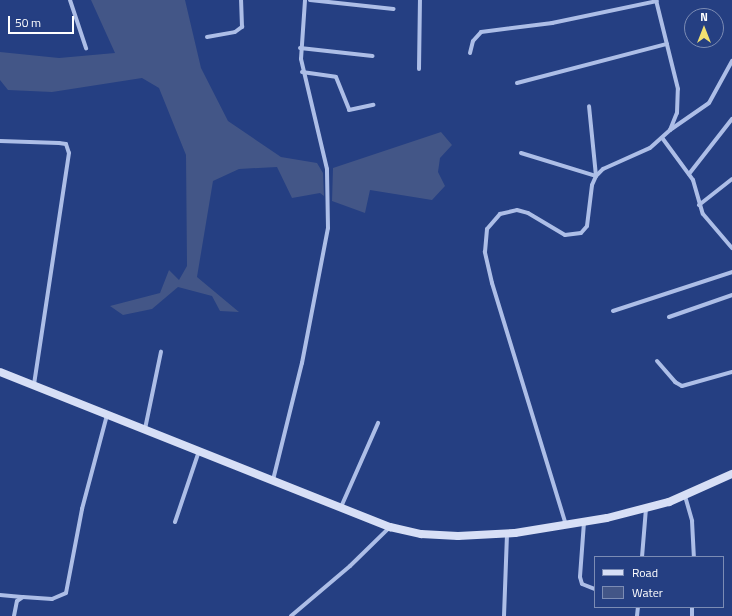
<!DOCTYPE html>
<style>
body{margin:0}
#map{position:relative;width:732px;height:616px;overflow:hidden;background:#253f82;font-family:"Titillium Web",sans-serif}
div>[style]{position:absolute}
.water>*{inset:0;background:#435687}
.street>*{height:4px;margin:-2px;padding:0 2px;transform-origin:2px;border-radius:2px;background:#adbee7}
.secondary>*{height:8px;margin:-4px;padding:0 4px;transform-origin:4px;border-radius:4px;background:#d7dff6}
span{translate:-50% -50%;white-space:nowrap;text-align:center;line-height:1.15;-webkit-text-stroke:3.5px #253f82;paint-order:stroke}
.legend{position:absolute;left:594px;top:556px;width:130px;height:52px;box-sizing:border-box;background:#253f82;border:1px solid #7c8cb4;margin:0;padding:5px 7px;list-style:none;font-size:12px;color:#fff}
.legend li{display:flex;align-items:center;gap:8px;height:20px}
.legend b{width:20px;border:1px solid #7c8cb4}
.north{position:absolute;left:684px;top:8px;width:40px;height:40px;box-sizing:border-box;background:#253f82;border:1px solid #7c8cb4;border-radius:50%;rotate:0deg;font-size:11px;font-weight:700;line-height:16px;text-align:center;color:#fff}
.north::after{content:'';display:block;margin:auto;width:14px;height:18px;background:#f1e071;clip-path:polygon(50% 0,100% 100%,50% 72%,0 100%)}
.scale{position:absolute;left:8px;top:16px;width:66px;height:18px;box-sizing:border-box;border:2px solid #fff;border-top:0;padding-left:5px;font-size:12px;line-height:14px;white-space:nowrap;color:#fff;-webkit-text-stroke:3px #253f82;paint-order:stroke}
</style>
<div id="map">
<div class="water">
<div style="clip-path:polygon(91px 0,185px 0,201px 68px,228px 121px,281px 157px,317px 163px,323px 173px,324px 196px,320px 193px,292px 198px,277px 167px,239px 169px,213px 181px,197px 277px,239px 312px,220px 311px,212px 296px,178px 287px,152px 309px,123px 315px,110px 306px,160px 293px,169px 270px,179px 280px,187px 266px,186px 155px,159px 88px,142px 78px,52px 92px,8px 90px,0 80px,0 52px,59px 58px,115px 53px)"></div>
<div style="clip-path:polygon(441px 132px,452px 145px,440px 158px,438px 172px,445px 186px,432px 200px,370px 190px,365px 213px,332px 201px,333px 168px)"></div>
</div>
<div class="street">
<div style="left:70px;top:0;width:51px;rotate:71.6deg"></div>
<div style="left:310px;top:0;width:84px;rotate:6.1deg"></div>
<div style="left:207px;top:37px;width:28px;rotate:-10deg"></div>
<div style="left:235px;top:32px;width:9px;rotate:-36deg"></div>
<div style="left:242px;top:27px;width:27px;rotate:-92deg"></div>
<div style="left:300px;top:48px;width:73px;rotate:6.3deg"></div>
<div style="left:470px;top:53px;width:12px;rotate:-76deg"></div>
<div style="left:473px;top:41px;width:12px;rotate:-48deg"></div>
<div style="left:481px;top:32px;width:72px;rotate:-7.2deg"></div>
<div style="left:552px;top:23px;width:107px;rotate:-11.8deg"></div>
<div style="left:419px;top:69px;width:69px;rotate:-89.2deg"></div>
<div style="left:302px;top:72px;width:34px;rotate:8deg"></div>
<div style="left:336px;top:77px;width:35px;rotate:68deg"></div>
<div style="left:349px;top:110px;width:25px;rotate:-12deg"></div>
<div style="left:517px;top:83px;width:155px;rotate:-14.6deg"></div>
<div style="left:670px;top:130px;width:47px;rotate:-34.7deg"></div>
<div style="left:709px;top:103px;width:48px;rotate:-61.3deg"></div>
<div style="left:663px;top:139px;width:51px;rotate:53.8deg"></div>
<div style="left:693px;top:180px;width:35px;rotate:74deg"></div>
<div style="left:703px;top:214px;width:45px;rotate:49.5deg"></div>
<div style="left:0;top:141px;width:59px;rotate:1.9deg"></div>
<div style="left:59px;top:143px;width:7px;rotate:8deg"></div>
<div style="left:66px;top:144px;width:9px;rotate:72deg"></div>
<div style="left:69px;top:153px;width:235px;rotate:98.6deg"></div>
<div style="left:521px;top:153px;width:78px;rotate:17deg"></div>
<div style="left:596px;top:176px;width:70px;rotate:-95.7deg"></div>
<div style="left:689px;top:174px;width:70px;rotate:-52deg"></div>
<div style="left:699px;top:205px;width:42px;rotate:-38.2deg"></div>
<div style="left:613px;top:311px;width:125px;rotate:-18.1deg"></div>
<div style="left:669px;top:317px;width:67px;rotate:-19.2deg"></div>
<div style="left:657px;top:361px;width:28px;rotate:49deg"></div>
<div style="left:675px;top:382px;width:8px;rotate:30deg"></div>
<div style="left:682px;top:386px;width:52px;rotate:-15.6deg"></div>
<div style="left:145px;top:429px;width:79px;rotate:-78.3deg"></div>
<div style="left:273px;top:480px;width:121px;rotate:-76.1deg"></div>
<div style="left:302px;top:363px;width:137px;rotate:-79.1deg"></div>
<div style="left:328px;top:228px;width:59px;rotate:-91deg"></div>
<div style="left:327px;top:169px;width:113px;rotate:-103.3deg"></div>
<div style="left:301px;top:59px;width:59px;rotate:-86.1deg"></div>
<div style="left:685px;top:496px;width:26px;rotate:74deg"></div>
<div style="left:692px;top:521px;width:36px;rotate:87deg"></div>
<div style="left:341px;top:507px;width:92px;rotate:-66.2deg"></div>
<div style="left:175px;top:522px;width:75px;rotate:-71.3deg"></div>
<div style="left:584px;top:522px;width:55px;rotate:94.2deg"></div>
<div style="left:580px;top:577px;width:7px;rotate:74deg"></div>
<div style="left:582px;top:584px;width:14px;rotate:21deg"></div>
<div style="left:566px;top:525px;width:253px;rotate:-107deg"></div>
<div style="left:492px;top:283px;width:32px;rotate:-103deg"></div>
<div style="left:485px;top:252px;width:23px;rotate:-85deg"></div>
<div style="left:487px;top:229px;width:20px;rotate:-49deg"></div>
<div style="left:500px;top:214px;width:17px;rotate:-13deg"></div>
<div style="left:517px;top:210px;width:11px;rotate:15deg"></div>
<div style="left:528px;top:213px;width:43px;rotate:30.7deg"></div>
<div style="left:565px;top:235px;width:16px;rotate:-7deg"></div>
<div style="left:581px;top:233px;width:9px;rotate:-49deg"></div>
<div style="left:587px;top:226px;width:41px;rotate:-83deg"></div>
<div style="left:592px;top:185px;width:10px;rotate:-66deg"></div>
<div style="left:596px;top:176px;width:10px;rotate:-45deg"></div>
<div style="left:603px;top:169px;width:51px;rotate:-24.1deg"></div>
<div style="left:650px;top:148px;width:27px;rotate:-42deg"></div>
<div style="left:670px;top:130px;width:18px;rotate:-68deg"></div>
<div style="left:677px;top:113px;width:24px;rotate:-88deg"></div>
<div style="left:678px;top:89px;width:92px;rotate:-103.9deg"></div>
<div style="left:642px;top:557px;width:49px;rotate:-85.3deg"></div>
<div style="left:0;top:595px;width:22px;rotate:5deg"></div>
<div style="left:14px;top:616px;width:15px;rotate:-79deg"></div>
<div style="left:17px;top:601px;width:7px;rotate:-34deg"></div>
<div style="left:23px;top:597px;width:29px;rotate:4deg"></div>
<div style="left:52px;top:599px;width:15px;rotate:-23deg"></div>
<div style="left:66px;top:593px;width:86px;rotate:-79.2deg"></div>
<div style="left:82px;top:509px;width:97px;rotate:-75.1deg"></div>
<div style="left:291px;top:616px;width:77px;rotate:-40.3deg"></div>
<div style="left:350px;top:566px;width:56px;rotate:-44.3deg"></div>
<div style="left:504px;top:616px;width:82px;rotate:-87.9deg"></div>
<div style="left:637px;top:616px;width:9px;rotate:-84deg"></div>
<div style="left:692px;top:616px;width:9px;rotate:-90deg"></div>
</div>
<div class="secondary">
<div style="left:0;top:372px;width:420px;rotate:21.7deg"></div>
<div style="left:390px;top:527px;width:32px;rotate:13deg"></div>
<div style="left:421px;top:534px;width:37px;rotate:3deg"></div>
<div style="left:458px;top:536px;width:57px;rotate:-3deg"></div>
<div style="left:515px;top:533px;width:93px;rotate:-9.3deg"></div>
<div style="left:607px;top:518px;width:64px;rotate:-14.5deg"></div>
<div style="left:669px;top:502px;width:69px;rotate:-24deg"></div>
</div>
<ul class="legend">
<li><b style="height:5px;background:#d7dff6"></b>Road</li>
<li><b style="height:11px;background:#435687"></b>Water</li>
</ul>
<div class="north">N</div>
<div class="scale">50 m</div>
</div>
